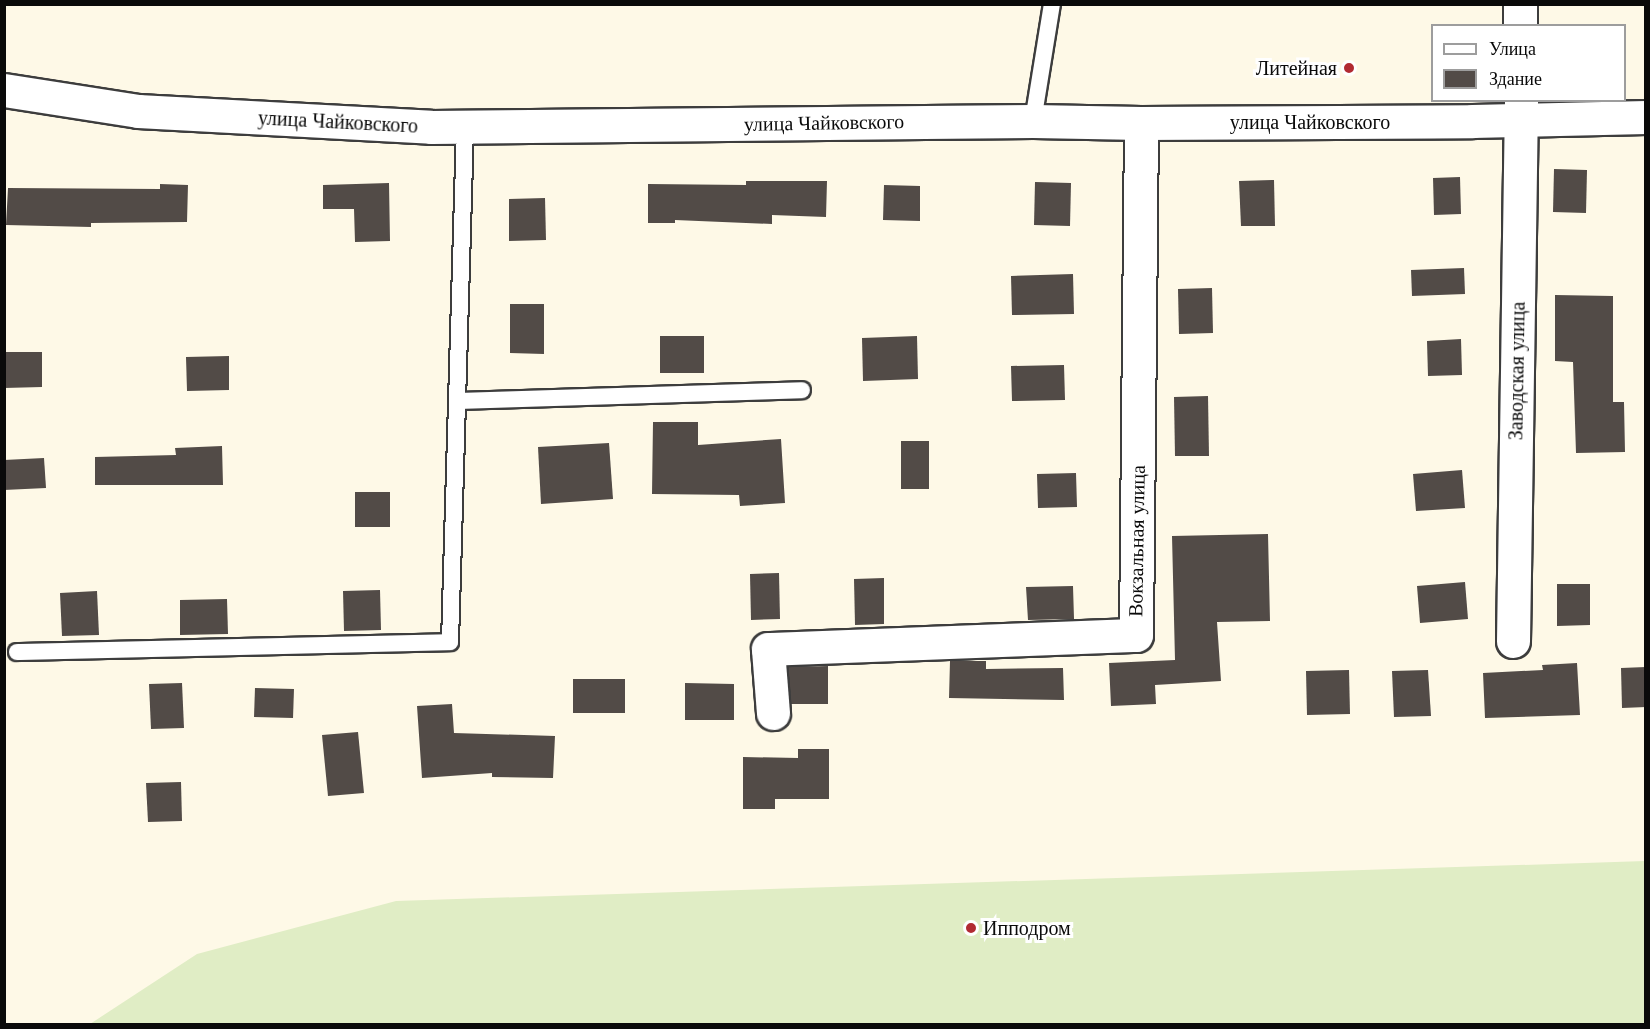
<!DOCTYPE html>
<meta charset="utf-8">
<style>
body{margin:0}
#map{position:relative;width:1650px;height:1029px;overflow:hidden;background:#fef9e7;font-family:"Times New Roman",serif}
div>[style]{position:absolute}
.pitch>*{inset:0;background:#e0edc5}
.building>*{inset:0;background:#524b47}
.roads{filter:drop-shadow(2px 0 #3d3d3d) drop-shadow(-2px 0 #3d3d3d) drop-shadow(0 2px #3d3d3d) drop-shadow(0 -2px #3d3d3d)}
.service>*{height:16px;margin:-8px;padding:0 8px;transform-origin:8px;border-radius:8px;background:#fff}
.minor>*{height:33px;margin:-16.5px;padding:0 16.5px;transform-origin:16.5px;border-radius:16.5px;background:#fff}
.tertiary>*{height:33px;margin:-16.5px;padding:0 16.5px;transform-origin:16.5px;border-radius:16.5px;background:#fff}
.dots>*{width:16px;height:16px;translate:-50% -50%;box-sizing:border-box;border:3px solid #fff;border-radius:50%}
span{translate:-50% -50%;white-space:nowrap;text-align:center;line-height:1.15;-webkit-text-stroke:6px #fff;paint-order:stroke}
.poi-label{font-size:20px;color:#0a0a0a}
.right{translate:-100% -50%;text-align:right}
.left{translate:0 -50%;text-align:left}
.street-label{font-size:20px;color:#0a0a0a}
.frame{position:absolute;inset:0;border:6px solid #0a0a0a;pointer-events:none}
.legend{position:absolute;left:1431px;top:24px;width:195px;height:78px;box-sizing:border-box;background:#fff;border:2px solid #9d9d9d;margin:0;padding:8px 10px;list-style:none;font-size:18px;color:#0a0a0a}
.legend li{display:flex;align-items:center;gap:12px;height:30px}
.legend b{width:30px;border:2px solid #9d9d9d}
</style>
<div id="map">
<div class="pitch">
<div style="clip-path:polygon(1645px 861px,1645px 1024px,90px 1024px,197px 954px,396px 901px)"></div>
</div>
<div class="building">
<div style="clip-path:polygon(1554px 169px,1587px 170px,1586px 213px,1553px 212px)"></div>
<div style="clip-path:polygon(1460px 177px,1461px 214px,1434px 215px,1433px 178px)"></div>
<div style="clip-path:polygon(1274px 180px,1275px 226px,1241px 226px,1239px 181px)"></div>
<div style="clip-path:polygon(746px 181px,827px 181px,826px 217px,772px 215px,772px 224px,675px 220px,675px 223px,648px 223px,648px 184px,746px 185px)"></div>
<div style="clip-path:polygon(1035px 182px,1071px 183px,1070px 226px,1034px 225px)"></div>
<div style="clip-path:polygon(389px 183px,390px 241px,355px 242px,354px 209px,323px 209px,323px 185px)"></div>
<div style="clip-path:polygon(160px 184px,188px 185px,187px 222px,91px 223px,91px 227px,6px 225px,8px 188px,160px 189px)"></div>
<div style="clip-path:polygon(884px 185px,920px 186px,920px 221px,883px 220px)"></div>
<div style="clip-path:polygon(545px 198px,546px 240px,509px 241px,509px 199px)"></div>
<div style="clip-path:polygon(1464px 268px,1465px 294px,1412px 296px,1411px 270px)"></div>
<div style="clip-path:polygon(1073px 274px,1074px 314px,1012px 315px,1011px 276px)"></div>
<div style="clip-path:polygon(1212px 288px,1213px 333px,1179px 334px,1178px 289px)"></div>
<div style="clip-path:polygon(1555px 295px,1613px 296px,1613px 402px,1624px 402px,1625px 452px,1576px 453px,1573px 362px,1555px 361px)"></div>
<div style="clip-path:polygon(510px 304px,544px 304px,544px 354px,510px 353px)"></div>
<div style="clip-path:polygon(660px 336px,704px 336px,704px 373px,660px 373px)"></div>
<div style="clip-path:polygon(917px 336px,918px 379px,863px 381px,862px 338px)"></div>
<div style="clip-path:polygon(1461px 339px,1462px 375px,1428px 376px,1427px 341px)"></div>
<div style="clip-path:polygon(4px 352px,42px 352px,42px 387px,4px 388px)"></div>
<div style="clip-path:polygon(229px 356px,229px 390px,187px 391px,186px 357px)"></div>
<div style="clip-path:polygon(1064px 365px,1065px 400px,1012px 401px,1011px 366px)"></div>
<div style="clip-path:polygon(1208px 396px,1209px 456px,1175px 456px,1174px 397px)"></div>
<div style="clip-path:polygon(653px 422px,698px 422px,698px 445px,781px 439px,785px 503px,740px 506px,739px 495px,652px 494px)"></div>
<div style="clip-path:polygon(901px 441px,929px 441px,929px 489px,901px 489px)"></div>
<div style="clip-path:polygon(609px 443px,613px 499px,541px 504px,538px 447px)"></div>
<div style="clip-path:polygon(222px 446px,223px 485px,95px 485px,95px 457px,176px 455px,175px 448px)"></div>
<div style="clip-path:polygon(44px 458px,46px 488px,4px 490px,4px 460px)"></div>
<div style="clip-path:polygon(1462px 470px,1465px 508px,1416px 511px,1413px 474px)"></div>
<div style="clip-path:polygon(1076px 473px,1077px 507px,1038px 508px,1037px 474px)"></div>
<div style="clip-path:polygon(355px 492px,390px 492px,390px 527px,355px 527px)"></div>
<div style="clip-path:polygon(1268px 534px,1270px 621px,1217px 622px,1221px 681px,1155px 685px,1156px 704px,1111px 706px,1109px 663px,1175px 660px,1172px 536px)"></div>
<div style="clip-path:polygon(779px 573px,780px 619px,751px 620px,750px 574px)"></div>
<div style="clip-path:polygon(884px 578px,884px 624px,855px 625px,854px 579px)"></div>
<div style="clip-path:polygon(1465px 582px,1468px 619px,1420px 623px,1417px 586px)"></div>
<div style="clip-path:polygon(1557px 584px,1590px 584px,1590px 625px,1557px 626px)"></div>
<div style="clip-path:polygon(1073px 586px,1074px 619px,1028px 620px,1026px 587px)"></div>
<div style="clip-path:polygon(380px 590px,381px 630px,344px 631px,343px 591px)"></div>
<div style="clip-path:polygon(97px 591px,99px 635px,62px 636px,60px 593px)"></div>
<div style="clip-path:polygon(227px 599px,228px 634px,180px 635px,180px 600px)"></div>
<div style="clip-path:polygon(950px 661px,986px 661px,986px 669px,1063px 668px,1064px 700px,949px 698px)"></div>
<div style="clip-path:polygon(1577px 663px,1580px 715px,1485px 718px,1483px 673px,1543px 670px,1542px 665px)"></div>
<div style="clip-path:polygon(828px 666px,828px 704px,791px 704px,788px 667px)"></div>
<div style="clip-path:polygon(1646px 667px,1646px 707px,1622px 708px,1621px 668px)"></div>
<div style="clip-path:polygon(1349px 670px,1350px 714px,1307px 715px,1306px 671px)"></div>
<div style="clip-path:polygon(1428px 670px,1431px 716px,1394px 717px,1392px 671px)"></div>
<div style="clip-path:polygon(573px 679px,625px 679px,625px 713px,573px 713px)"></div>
<div style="clip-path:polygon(182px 683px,184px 728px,151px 729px,149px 684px)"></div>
<div style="clip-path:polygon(685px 683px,734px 684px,734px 720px,685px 720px)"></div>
<div style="clip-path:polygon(255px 688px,294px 689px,293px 718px,254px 717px)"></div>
<div style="clip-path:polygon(452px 704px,454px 733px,555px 736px,553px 778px,492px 777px,492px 773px,422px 778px,417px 706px)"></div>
<div style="clip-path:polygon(358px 732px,364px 793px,328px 796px,322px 735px)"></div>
<div style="clip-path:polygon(798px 749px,829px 749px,829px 799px,775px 799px,775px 809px,743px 809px,743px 757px,798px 758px)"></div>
<div style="clip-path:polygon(181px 782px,182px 821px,148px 822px,146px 783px)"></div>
</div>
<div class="roads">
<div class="service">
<div style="left:1033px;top:121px;width:119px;rotate:-80.8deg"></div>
<div style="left:458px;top:401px;width:344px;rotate:-1.8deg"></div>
<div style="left:17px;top:652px;width:433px;rotate:-1.3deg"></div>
<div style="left:450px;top:642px;width:515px;rotate:-88.33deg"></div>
</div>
<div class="minor">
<div style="left:1520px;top:4px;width:22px;rotate:90deg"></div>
<div style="left:1513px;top:641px;width:541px;rotate:-89.15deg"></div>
<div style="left:773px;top:713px;width:64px;rotate:-94.5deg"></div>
<div style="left:768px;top:649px;width:368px;rotate:-2.2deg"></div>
<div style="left:1136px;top:635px;width:512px;rotate:-89.44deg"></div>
</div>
<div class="tertiary">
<div style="left:4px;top:90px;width:136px;rotate:8.9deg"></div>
<div style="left:138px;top:111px;width:293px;rotate:3.1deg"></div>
<div style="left:431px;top:127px;width:602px;rotate:-0.57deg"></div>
<div style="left:1033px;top:121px;width:108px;rotate:1.1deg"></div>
<div style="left:1141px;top:123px;width:331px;rotate:-0.3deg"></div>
<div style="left:1472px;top:121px;width:174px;rotate:-1.3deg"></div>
</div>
</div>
<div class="dots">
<div style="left:1349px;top:68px;background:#b12a32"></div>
<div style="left:971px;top:928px;background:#b12a32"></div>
</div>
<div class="poi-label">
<span class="right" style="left:1337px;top:68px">Литейная</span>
<span class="left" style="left:983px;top:928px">Ипподром</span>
</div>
<div class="street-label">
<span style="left:338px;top:122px;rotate:3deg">улица Чайковского</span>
<span style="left:1310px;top:122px">улица Чайковского</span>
<span style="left:824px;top:123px;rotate:-1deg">улица Чайковского</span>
<span style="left:1517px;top:371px;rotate:-89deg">Заводская улица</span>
<span style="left:1137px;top:541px;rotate:-89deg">Вокзальная улица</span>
</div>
<div class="frame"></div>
<ul class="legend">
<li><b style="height:8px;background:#fff"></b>Улица</li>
<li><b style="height:16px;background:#524b47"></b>Здание</li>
</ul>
</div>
